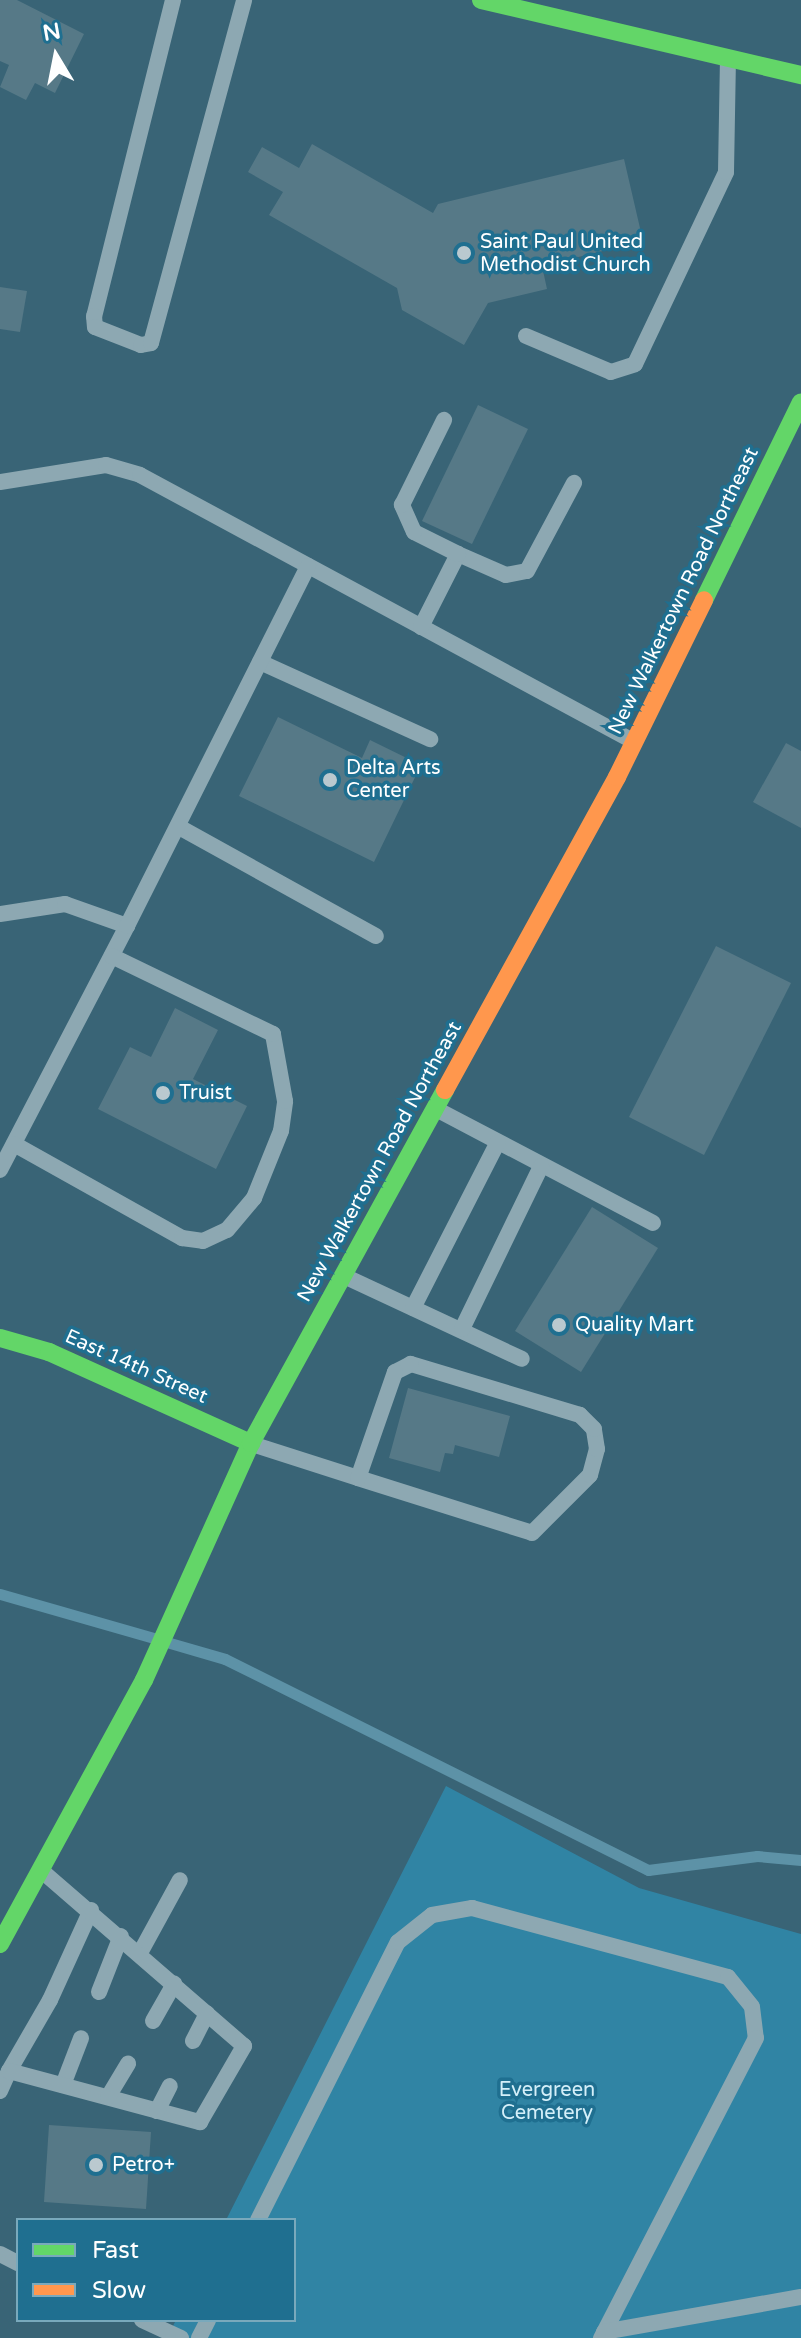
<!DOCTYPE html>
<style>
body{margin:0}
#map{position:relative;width:801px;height:2338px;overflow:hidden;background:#396476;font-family:"Varela Round",sans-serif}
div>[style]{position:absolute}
.green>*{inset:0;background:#3084a4}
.stream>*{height:11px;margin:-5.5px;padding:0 5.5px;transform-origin:5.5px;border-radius:5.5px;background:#5d92a7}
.building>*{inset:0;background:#567987}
.lane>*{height:16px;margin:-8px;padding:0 8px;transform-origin:8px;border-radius:8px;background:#8da8b2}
.fast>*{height:18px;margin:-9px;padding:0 9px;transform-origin:9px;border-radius:9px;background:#63d668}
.slow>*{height:18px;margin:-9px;padding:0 9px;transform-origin:9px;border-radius:9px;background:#ff974d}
.dots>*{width:22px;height:22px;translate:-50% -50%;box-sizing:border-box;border:4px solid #1f6f90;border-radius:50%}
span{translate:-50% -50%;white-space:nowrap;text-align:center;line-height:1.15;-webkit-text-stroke:7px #1f6f90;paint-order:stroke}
.poi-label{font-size:20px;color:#fff}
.left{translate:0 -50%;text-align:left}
.street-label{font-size:20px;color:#fff}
.park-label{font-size:20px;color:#d4eff9}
.legend{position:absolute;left:16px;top:2218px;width:280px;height:104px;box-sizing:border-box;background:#1f6f90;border:2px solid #79a9bc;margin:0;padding:10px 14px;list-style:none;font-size:24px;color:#fff}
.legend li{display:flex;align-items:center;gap:16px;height:40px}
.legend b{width:40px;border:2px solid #79a9bc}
.north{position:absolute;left:16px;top:16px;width:80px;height:80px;-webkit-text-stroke:6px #1f6f90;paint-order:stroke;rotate:350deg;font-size:22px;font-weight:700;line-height:32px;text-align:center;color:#fff}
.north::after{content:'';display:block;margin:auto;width:28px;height:36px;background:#fff;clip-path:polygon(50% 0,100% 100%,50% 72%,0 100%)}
</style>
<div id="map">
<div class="green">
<div style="clip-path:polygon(446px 1786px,639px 1888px,801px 1934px,801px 2338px,167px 2338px,176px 2320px,294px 2320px,294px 2220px,226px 2220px)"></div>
</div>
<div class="stream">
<div style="left:0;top:1594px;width:159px;rotate:16deg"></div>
<div style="left:170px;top:1643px;width:57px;rotate:16.2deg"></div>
<div style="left:225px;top:1659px;width:473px;rotate:26.5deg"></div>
<div style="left:648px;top:1870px;width:110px;rotate:-7.3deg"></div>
<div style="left:757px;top:1856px;width:44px;rotate:5.2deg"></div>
</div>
<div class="building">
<div style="clip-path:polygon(0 0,17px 0,84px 34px,55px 93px,35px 83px,26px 100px,0 87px,9px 65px,0 61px)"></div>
<div style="clip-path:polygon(312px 144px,433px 213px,438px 204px,624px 159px,643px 241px,542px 266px,547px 289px,488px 303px,464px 345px,402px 310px,397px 288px,269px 215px,283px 192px,248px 172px,262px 147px,299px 168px)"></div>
<div style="clip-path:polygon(0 287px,27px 291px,20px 332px,0 329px)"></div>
<div style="clip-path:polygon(478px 405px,528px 429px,472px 544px,422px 521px)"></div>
<div style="clip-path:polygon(278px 717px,362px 758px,370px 740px,421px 765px,374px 862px,239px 796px)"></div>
<div style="clip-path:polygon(786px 743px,801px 751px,801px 828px,753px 802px)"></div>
<div style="clip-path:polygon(716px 946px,791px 983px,704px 1155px,629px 1117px)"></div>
<div style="clip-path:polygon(175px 1008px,218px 1030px,193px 1079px,247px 1106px,216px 1169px,98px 1109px,130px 1047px,151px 1057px)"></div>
<div style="clip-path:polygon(592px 1207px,658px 1248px,581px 1372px,515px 1331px)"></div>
<div style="clip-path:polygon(408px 1388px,510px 1416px,499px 1457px,455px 1445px,453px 1454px,445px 1453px,440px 1472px,389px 1458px)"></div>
<div style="clip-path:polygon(49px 2125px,151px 2132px,146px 2209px,44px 2202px)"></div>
</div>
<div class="lane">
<div style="left:173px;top:0;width:326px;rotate:104deg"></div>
<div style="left:94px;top:316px;width:11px;rotate:85deg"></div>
<div style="left:95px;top:327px;width:49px;rotate:21.4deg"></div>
<div style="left:141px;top:345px;width:10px;rotate:-11deg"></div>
<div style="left:151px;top:343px;width:355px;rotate:-74.8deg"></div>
<div style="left:526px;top:336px;width:92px;rotate:23deg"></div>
<div style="left:611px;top:372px;width:25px;rotate:-18deg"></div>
<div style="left:635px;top:364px;width:212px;rotate:-64.6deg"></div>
<div style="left:726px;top:172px;width:113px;rotate:-89deg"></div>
<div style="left:0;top:482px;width:107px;rotate:-9.1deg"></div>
<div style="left:106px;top:465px;width:35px;rotate:16deg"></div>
<div style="left:140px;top:475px;width:560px;rotate:28.35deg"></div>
<div style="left:458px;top:554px;width:52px;rotate:23.6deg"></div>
<div style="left:506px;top:575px;width:21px;rotate:-11deg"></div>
<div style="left:527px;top:571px;width:100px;rotate:-61.9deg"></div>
<div style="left:421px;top:627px;width:82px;rotate:-63.1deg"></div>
<div style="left:458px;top:554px;width:49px;rotate:-153.4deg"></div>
<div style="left:414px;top:532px;width:30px;rotate:-114deg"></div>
<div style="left:402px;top:505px;width:95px;rotate:-63.7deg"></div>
<div style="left:260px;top:662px;width:187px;rotate:24.4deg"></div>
<div style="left:179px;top:827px;width:225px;rotate:29deg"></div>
<div style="left:0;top:914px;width:66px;rotate:-8.7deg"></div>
<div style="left:65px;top:904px;width:66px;rotate:19.5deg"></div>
<div style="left:127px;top:926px;width:275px;rotate:117.5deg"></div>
<div style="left:127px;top:926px;width:403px;rotate:-63.3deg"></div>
<div style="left:436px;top:1109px;width:245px;rotate:27.7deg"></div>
<div style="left:14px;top:1144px;width:193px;rotate:29.2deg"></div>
<div style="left:182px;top:1238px;width:21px;rotate:8deg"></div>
<div style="left:203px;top:1241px;width:26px;rotate:-25deg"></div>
<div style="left:227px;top:1230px;width:42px;rotate:-49.8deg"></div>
<div style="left:254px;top:1198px;width:72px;rotate:-68.1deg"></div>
<div style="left:281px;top:1131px;width:30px;rotate:-82deg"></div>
<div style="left:285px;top:1101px;width:68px;rotate:-100.2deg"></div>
<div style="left:273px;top:1034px;width:179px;rotate:-154.2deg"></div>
<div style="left:344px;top:1276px;width:196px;rotate:25deg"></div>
<div style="left:413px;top:1308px;width:186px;rotate:-62.9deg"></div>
<div style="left:462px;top:1329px;width:181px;rotate:-64.1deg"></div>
<div style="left:252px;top:1444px;width:111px;rotate:17.8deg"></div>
<div style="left:358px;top:1478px;width:182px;rotate:17.5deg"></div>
<div style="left:532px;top:1533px;width:82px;rotate:-45deg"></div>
<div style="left:590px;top:1475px;width:27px;rotate:-75deg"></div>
<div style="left:597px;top:1449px;width:20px;rotate:-99deg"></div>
<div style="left:594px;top:1429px;width:20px;rotate:-135deg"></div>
<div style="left:580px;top:1415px;width:177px;rotate:-163.2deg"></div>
<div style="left:411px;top:1364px;width:18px;rotate:153deg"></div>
<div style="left:395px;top:1372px;width:112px;rotate:109.2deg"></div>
<div style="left:140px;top:1953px;width:83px;rotate:-61.3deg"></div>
<div style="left:99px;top:1992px;width:60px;rotate:-68.6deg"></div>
<div style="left:153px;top:2021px;width:43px;rotate:-60.4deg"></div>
<div style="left:193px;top:2041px;width:31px;rotate:-63deg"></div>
<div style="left:9px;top:2071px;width:82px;rotate:-60deg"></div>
<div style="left:50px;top:2000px;width:99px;rotate:-65.5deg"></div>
<div style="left:63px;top:2085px;width:50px;rotate:-69deg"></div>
<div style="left:0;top:2091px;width:22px;rotate:-66deg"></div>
<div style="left:9px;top:2071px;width:198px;rotate:15deg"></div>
<div style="left:200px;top:2122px;width:88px;rotate:-59.9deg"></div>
<div style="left:244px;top:2046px;width:267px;rotate:-139.1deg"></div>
<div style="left:108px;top:2097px;width:39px;rotate:-59deg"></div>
<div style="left:157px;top:2111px;width:28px;rotate:-63deg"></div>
<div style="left:258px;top:2220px;width:311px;rotate:-63.3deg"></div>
<div style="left:398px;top:1942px;width:43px;rotate:-38.5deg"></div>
<div style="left:432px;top:1915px;width:41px;rotate:-9.9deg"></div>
<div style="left:472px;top:1908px;width:265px;rotate:15.1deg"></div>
<div style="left:728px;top:1977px;width:38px;rotate:51deg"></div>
<div style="left:752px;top:2007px;width:31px;rotate:83deg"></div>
<div style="left:756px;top:2038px;width:338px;rotate:117.3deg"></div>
<div style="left:0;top:2254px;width:20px;rotate:27deg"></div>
<div style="left:142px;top:2320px;width:43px;rotate:24.8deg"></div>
<div style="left:604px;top:2332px;width:200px;rotate:-10.1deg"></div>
<div style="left:199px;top:2338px;width:20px;rotate:-63deg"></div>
</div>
<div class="fast">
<div style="left:481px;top:0;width:329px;rotate:13.2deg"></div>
<div style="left:704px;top:600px;width:220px;rotate:-63.9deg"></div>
<div style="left:0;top:1338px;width:51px;rotate:15.9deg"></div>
<div style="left:49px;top:1352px;width:222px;rotate:24.3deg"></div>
<div style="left:0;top:1944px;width:301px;rotate:-61.4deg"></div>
<div style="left:144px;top:1680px;width:260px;rotate:-65.7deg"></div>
<div style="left:251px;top:1443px;width:403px;rotate:-61.2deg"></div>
</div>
<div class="slow">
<div style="left:445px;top:1090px;width:357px;rotate:-61.2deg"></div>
<div style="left:617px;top:777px;width:197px;rotate:-63.8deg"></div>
</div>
<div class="dots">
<div style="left:464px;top:253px;background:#bac9cf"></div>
<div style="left:330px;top:780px;background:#bac9cf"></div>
<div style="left:163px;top:1093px;background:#bac9cf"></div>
<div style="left:559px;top:1325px;background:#bac9cf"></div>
<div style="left:96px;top:2165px;background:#bac9cf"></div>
</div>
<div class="poi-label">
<span class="left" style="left:480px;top:254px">Saint Paul United<br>Methodist Church</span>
<span class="left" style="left:346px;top:780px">Delta Arts<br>Center</span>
<span class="left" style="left:179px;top:1093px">Truist</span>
<span class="left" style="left:575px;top:1325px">Quality Mart</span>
<span class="left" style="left:112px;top:2165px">Petro+</span>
</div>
<div class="street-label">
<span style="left:684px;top:591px;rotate:-64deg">New Walkertown Road Northeast</span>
<span style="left:380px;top:1162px;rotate:-61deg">New Walkertown Road Northeast</span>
<span style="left:136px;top:1367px;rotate:24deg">East 14th Street</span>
</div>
<div class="park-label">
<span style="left:547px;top:2102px">Evergreen<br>Cemetery</span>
</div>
<ul class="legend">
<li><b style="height:10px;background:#63d668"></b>Fast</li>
<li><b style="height:10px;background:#ff974d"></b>Slow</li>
</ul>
<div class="north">N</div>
</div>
